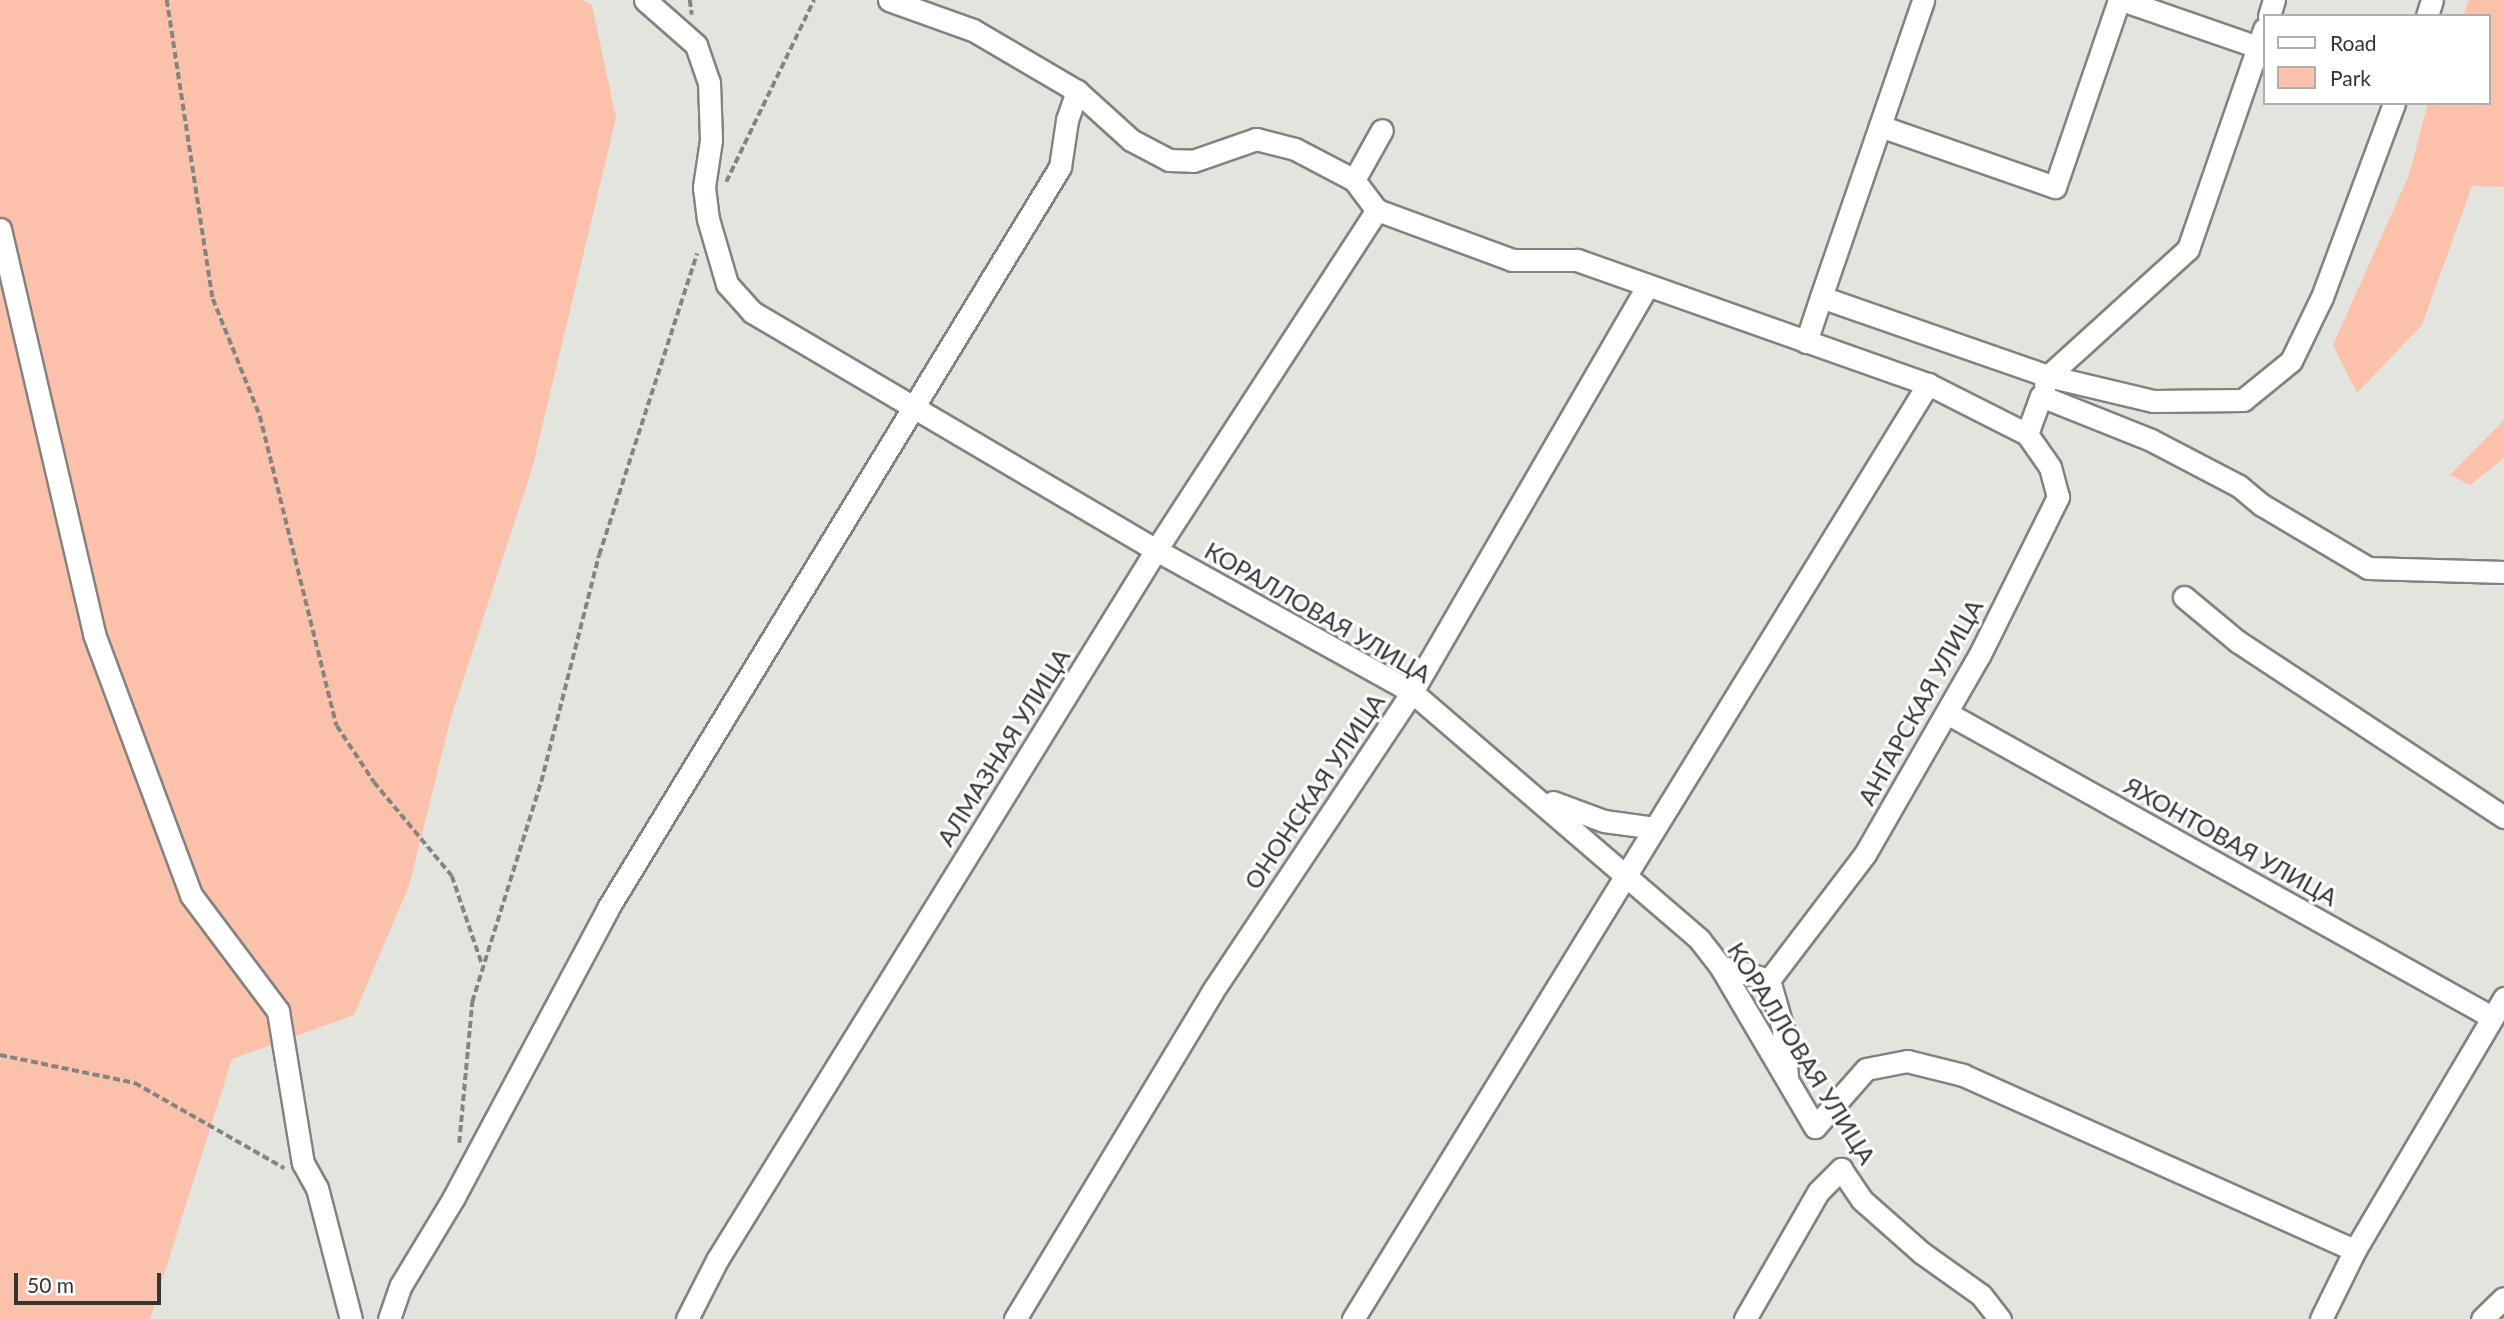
<!DOCTYPE html>
<meta charset="utf-8">
<style>
body{margin:0}
#map{position:relative;width:2504px;height:1319px;overflow:hidden;background:#e4e4df;font-family:Lato,sans-serif}
div>[style]{position:absolute}
.green>*{inset:0;background:#fcc1ab}
.path>*{height:3.5px;margin-top:-1.75px;transform-origin:0;background:repeating-linear-gradient(90deg,#848481 0 7px,transparent 0 10.5px)}
.roads{filter:drop-shadow(2px 0 #82837e) drop-shadow(-2px 0 #82837e) drop-shadow(0 2px #82837e) drop-shadow(0 -2px #82837e)}
.minor>*{height:21px;margin:-10.5px;padding:0 10.5px;transform-origin:10.5px;border-radius:10.5px;background:#fff}
span{translate:-50% -50%;white-space:nowrap;text-align:center;line-height:1.15;-webkit-text-stroke:6px #fff;paint-order:stroke}
.street-label{font-size:24px;color:#343432}
.legend{position:absolute;left:2263px;top:14px;width:228px;height:91px;box-sizing:border-box;background:#fff;border:2px solid #aeaead;margin:0;padding:9px 12px;list-style:none;font-size:21px;color:#343432}
.legend li{display:flex;align-items:center;gap:14px;height:35px}
.legend b{width:35px;border:2px solid #aeaead}
.scale{position:absolute;left:14px;top:1273px;width:147px;height:32px;box-sizing:border-box;border:4px solid #343432;border-top:0;padding-left:9px;font-size:21px;line-height:24px;white-space:nowrap;color:#343432;-webkit-text-stroke:5px #fff;paint-order:stroke}
</style>
<div id="map">
<div class="green">
<div style="clip-path:polygon(0 0,583px 0,592px 5px,616px 118px,532px 469px,451px 717px,409px 886px,354px 1015px,232px 1059px,150px 1319px,0 1319px)"></div>
<div style="clip-path:polygon(2469px 0,2504px 0,2504px 187px,2472px 186px,2422px 325px,2357px 393px,2333px 345px,2409px 175px,2428px 103px,2488px 103px,2488px 16px,2463px 16px)"></div>
<div style="clip-path:polygon(2504px 420px,2504px 458px,2470px 485px,2450px 475px)"></div>
</div>
<div class="path">
<div style="left:167px;top:0;width:303px;rotate:81.3deg"></div>
<div style="left:213px;top:299px;width:126px;rotate:68.1deg"></div>
<div style="left:260px;top:416px;width:319px;rotate:76.1deg"></div>
<div style="left:337px;top:726px;width:67px;rotate:56.5deg"></div>
<div style="left:374px;top:782px;width:122px;rotate:50.3deg"></div>
<div style="left:452px;top:876px;width:93px;rotate:71.2deg"></div>
<div style="left:690px;top:0;width:15px;rotate:82deg"></div>
<div style="left:726px;top:182px;width:202px;rotate:-64.2deg"></div>
<div style="left:0;top:1055px;width:138px;rotate:11.7deg"></div>
<div style="left:135px;top:1083px;width:172px;rotate:29.7deg"></div>
<div style="left:459px;top:1143px;width:142px;rotate:-84.7deg"></div>
<div style="left:472px;top:1002px;width:231px;rotate:-72.6deg"></div>
<div style="left:541px;top:782px;width:234px;rotate:-75.7deg"></div>
<div style="left:599px;top:555px;width:317px;rotate:-72deg"></div>
</div>
<div class="roads">
<div class="minor">
<div style="left:645px;top:0;width:68px;rotate:41.4deg"></div>
<div style="left:696px;top:45px;width:39px;rotate:71deg"></div>
<div style="left:709px;top:82px;width:58px;rotate:88deg"></div>
<div style="left:711px;top:140px;width:48px;rotate:98.5deg"></div>
<div style="left:704px;top:187px;width:32px;rotate:83deg"></div>
<div style="left:708px;top:219px;width:68px;rotate:73.7deg"></div>
<div style="left:727px;top:284px;width:38px;rotate:48deg"></div>
<div style="left:752px;top:312px;width:469px;rotate:30.5deg"></div>
<div style="left:1156px;top:550px;width:293px;rotate:29deg"></div>
<div style="left:1412px;top:692px;width:379px;rotate:40.7deg"></div>
<div style="left:1699px;top:939px;width:34px;rotate:52deg"></div>
<div style="left:1720px;top:966px;width:187px;rotate:59.5deg"></div>
<div style="left:1815px;top:1127px;width:77px;rotate:-48.7deg"></div>
<div style="left:1866px;top:1069px;width:42px;rotate:-11deg"></div>
<div style="left:1907px;top:1061px;width:58px;rotate:14deg"></div>
<div style="left:1963px;top:1075px;width:429px;rotate:24.1deg"></div>
<div style="left:889px;top:0;width:89px;rotate:19.7deg"></div>
<div style="left:973px;top:30px;width:121px;rotate:30.4deg"></div>
<div style="left:1077px;top:91px;width:73px;rotate:42.2deg"></div>
<div style="left:1131px;top:140px;width:43px;rotate:27.8deg"></div>
<div style="left:1169px;top:160px;width:24px;rotate:2deg"></div>
<div style="left:1193px;top:161px;width:67px;rotate:-19.2deg"></div>
<div style="left:1256px;top:139px;width:40px;rotate:14.4deg"></div>
<div style="left:1295px;top:149px;width:67px;rotate:27.7deg"></div>
<div style="left:1354px;top:180px;width:57px;rotate:-60.8deg"></div>
<div style="left:2122px;top:0;width:144px;rotate:19.1deg"></div>
<div style="left:2269px;top:16px;width:17px;rotate:-73deg"></div>
<div style="left:2427px;top:16px;width:17px;rotate:-73deg"></div>
<div style="left:1880px;top:126px;width:185px;rotate:19.2deg"></div>
<div style="left:2055px;top:187px;width:198px;rotate:-71.1deg"></div>
<div style="left:1354px;top:180px;width:38px;rotate:53deg"></div>
<div style="left:1377px;top:210px;width:144px;rotate:20.3deg"></div>
<div style="left:1512px;top:260px;width:65px"></div>
<div style="left:1577px;top:260px;width:372px;rotate:19.5deg"></div>
<div style="left:1928px;top:384px;width:111px;rotate:26.8deg"></div>
<div style="left:2027px;top:434px;width:40px;rotate:-69.8deg"></div>
<div style="left:2041px;top:396px;width:118px;rotate:21.8deg"></div>
<div style="left:2151px;top:440px;width:99px;rotate:27.6deg"></div>
<div style="left:2239px;top:486px;width:30px;rotate:40deg"></div>
<div style="left:2262px;top:505px;width:123px;rotate:30.7deg"></div>
<div style="left:2368px;top:568px;width:136px;rotate:1.7deg"></div>
<div style="left:0;top:229px;width:416px;rotate:76.9deg"></div>
<div style="left:94px;top:634px;width:278px;rotate:69.6deg"></div>
<div style="left:191px;top:895px;width:145px;rotate:53.1deg"></div>
<div style="left:278px;top:1011px;width:154px;rotate:80.7deg"></div>
<div style="left:303px;top:1163px;width:29px;rotate:61deg"></div>
<div style="left:317px;top:1188px;width:135px;rotate:75.5deg"></div>
<div style="left:1821px;top:297px;width:314px;rotate:-71deg"></div>
<div style="left:1806px;top:342px;width:47px;rotate:-71.6deg"></div>
<div style="left:1821px;top:297px;width:240px;rotate:19.2deg"></div>
<div style="left:2048px;top:376px;width:189px;rotate:-42.2deg"></div>
<div style="left:2188px;top:249px;width:233px;rotate:-70.9deg"></div>
<div style="left:2045px;top:385px;width:9px;rotate:-72deg"></div>
<div style="left:2048px;top:376px;width:108px;rotate:13.4deg"></div>
<div style="left:2153px;top:401px;width:90px;rotate:-0.6deg"></div>
<div style="left:2243px;top:400px;width:62px;rotate:-39.1deg"></div>
<div style="left:2291px;top:361px;width:71px;rotate:-64.2deg"></div>
<div style="left:2322px;top:297px;width:207px;rotate:-69.6deg"></div>
<div style="left:2184px;top:597px;width:69px;rotate:39.7deg"></div>
<div style="left:2237px;top:641px;width:320px;rotate:33.4deg"></div>
<div style="left:1947px;top:713px;width:622px;rotate:29.16deg"></div>
<div style="left:1553px;top:802px;width:54px;rotate:20.4deg"></div>
<div style="left:1604px;top:821px;width:51px;rotate:7.8deg"></div>
<div style="left:1720px;top:966px;width:51px;rotate:15.9deg"></div>
<div style="left:1769px;top:980px;width:158px;rotate:-52.7deg"></div>
<div style="left:1865px;top:854px;width:228px;rotate:-60.1deg"></div>
<div style="left:1979px;top:656px;width:178px;rotate:-63.6deg"></div>
<div style="left:2058px;top:497px;width:31px;rotate:-105deg"></div>
<div style="left:2050px;top:467px;width:40px;rotate:-124.9deg"></div>
<div style="left:1769px;top:980px;width:51px;rotate:74.1deg"></div>
<div style="left:1783px;top:1029px;width:48px;rotate:85.2deg"></div>
<div style="left:389px;top:1319px;width:36px;rotate:-71deg"></div>
<div style="left:401px;top:1285px;width:103px;rotate:-58.9deg"></div>
<div style="left:454px;top:1197px;width:327px;rotate:-61.9deg"></div>
<div style="left:608px;top:908px;width:868px;rotate:-58.62deg"></div>
<div style="left:1060px;top:167px;width:48px;rotate:-81.5deg"></div>
<div style="left:1067px;top:120px;width:31px;rotate:-71deg"></div>
<div style="left:687px;top:1319px;width:66px;rotate:-63deg"></div>
<div style="left:717px;top:1260px;width:835px;rotate:-58.27deg"></div>
<div style="left:1156px;top:550px;width:406px;rotate:-57deg"></div>
<div style="left:1015px;top:1319px;width:382px;rotate:-58.9deg"></div>
<div style="left:1212px;top:992px;width:361px;rotate:-56.3deg"></div>
<div style="left:1412px;top:692px;width:469px;rotate:-59.9deg"></div>
<div style="left:1353px;top:1319px;width:1098px;rotate:-58.41deg"></div>
<div style="left:1745px;top:1319px;width:146px;rotate:-60.1deg"></div>
<div style="left:1818px;top:1192px;width:33px;rotate:-45deg"></div>
<div style="left:1841px;top:1169px;width:37px;rotate:56deg"></div>
<div style="left:1862px;top:1200px;width:80px;rotate:41.5deg"></div>
<div style="left:1922px;top:1253px;width:72px;rotate:35.4deg"></div>
<div style="left:1981px;top:1295px;width:31px;rotate:52deg"></div>
<div style="left:2321px;top:1319px;width:77px;rotate:-63.8deg"></div>
<div style="left:2355px;top:1250px;width:293px;rotate:-59.4deg"></div>
<div style="left:2482px;top:1319px;width:30px;rotate:-44deg"></div>
</div>
</div>
<div class="street-label">
<span style="left:1318px;top:612px;rotate:30deg">КОРАЛЛОВАЯ УЛИЦА</span>
<span style="left:1920px;top:702px;rotate:-61deg">АНГАРСКАЯ УЛИЦА</span>
<span style="left:1003px;top:747px;rotate:-58deg">АЛМАЗНАЯ УЛИЦА</span>
<span style="left:1314px;top:791px;rotate:-56deg">ОНОНСКАЯ УЛИЦА</span>
<span style="left:2231px;top:841px;rotate:29deg">ЯХОНТОВАЯ УЛИЦА</span>
<span style="left:1802px;top:1053px;rotate:58deg">КОРАЛЛОВАЯ УЛИЦА</span>
</div>
<ul class="legend">
<li><b style="height:9px;background:#fff"></b>Road</li>
<li><b style="height:19px;background:#fcc1ab"></b>Park</li>
</ul>
<div class="scale">50 m</div>
</div>
